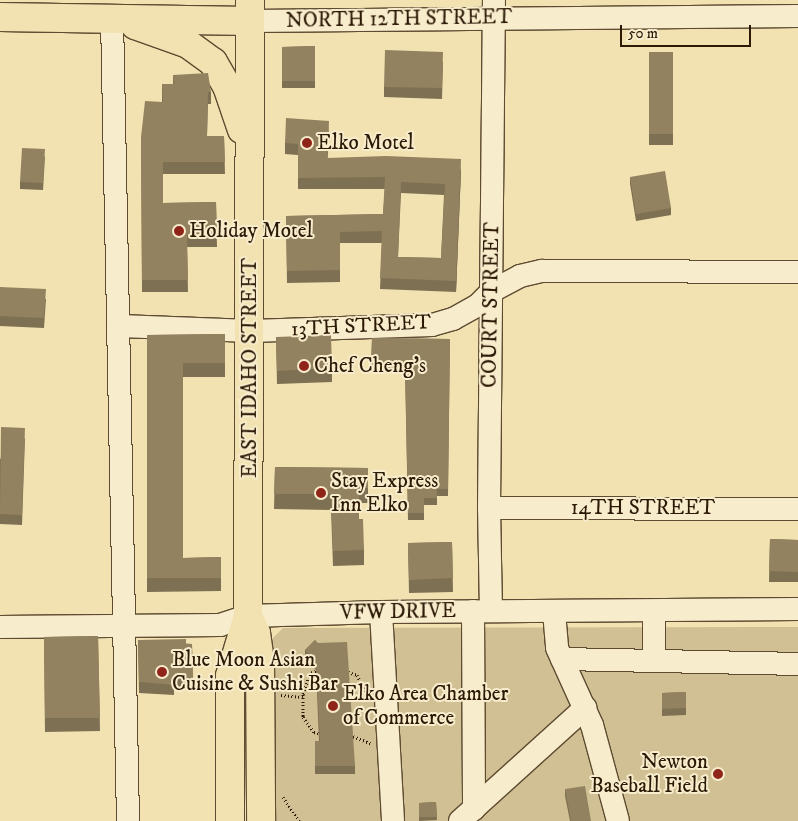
<!DOCTYPE html>
<style>
body{margin:0}
#map{position:relative;width:798px;height:821px;overflow:hidden;background:#f2e2b1;font-family:"IM FELL DW Pica",serif}
div>[style]{position:absolute}
.green>*{inset:0;background:#d0c094}
.path>*{height:3px;margin-top:-1.5px;transform-origin:0;background:repeating-linear-gradient(90deg,#2c1906 0 1px,transparent 0 3.5px)}
.roads{filter:drop-shadow(1px 0 #5e4b31) drop-shadow(-1px 0 #5e4b31) drop-shadow(0 1px #5e4b31) drop-shadow(0 -1px #5e4b31)}
.minor>*{height:22px;margin:-11px;padding:0 11px;transform-origin:11px;border-radius:11px;background:#f7eccc}
.major>*{height:28px;margin:-14px;padding:0 14px;transform-origin:14px;border-radius:14px;background:#f2e2b1}
.wall>*{inset:0;background:#7e7052}
.shaded-wall>*{inset:0;background:#675b42}
.building>*{inset:0;background:#93825f}
.dots>*{width:14px;height:14px;translate:-50% -50%;box-sizing:border-box;border:2px solid #f7eccc;border-radius:50%}
span{translate:-50% -50%;white-space:nowrap;text-align:center;line-height:1.15;-webkit-text-stroke:4px #f7eccc;paint-order:stroke}
.street-label{font-size:21px;color:#2c1906}
.poi-label{font-size:21px;color:#2c1906}
.left{translate:0 -50%;text-align:left}
.right{translate:-100% -50%;text-align:right}
.scale{position:absolute;left:620px;top:25px;width:131px;height:22px;box-sizing:border-box;border:2px solid #2c1906;border-top:0;padding-left:6px;font-size:15px;line-height:18px;white-space:nowrap;color:#2c1906;-webkit-text-stroke:4px #f7eccc;paint-order:stroke}
</style>
<div id="map">
<div class="green">
<div style="clip-path:polygon(798px 627px,798px 821px,271px 821px,271px 640px,283px 628px)"></div>
</div>
<div class="path">
<div style="left:319px;top:670px;width:9px;rotate:162deg"></div>
<div style="left:310px;top:673px;width:22px;rotate:108deg"></div>
<div style="left:303px;top:694px;width:23px;rotate:90deg"></div>
<div style="left:303px;top:717px;width:19px;rotate:54deg"></div>
<div style="left:314px;top:732px;width:8px;rotate:14deg"></div>
<div style="left:345px;top:671px;width:13px;rotate:18deg"></div>
<div style="left:357px;top:675px;width:20px;rotate:63deg"></div>
<div style="left:281px;top:695px;width:22px;rotate:5deg"></div>
<div style="left:350px;top:735px;width:22px;rotate:22deg"></div>
<div style="left:283px;top:797px;width:29px;rotate:56deg"></div>
</div>
<div class="roads">
<div class="minor">
<div style="left:112px;top:17px;width:804px;rotate:88.86deg"></div>
<div style="left:250px;top:21px;width:548px;rotate:-0.52deg"></div>
<div style="left:120px;top:326px;width:131px;rotate:2.2deg"></div>
<div style="left:251px;top:331px;width:181px;rotate:-1.9deg"></div>
<div style="left:432px;top:325px;width:22px;rotate:-16deg"></div>
<div style="left:453px;top:319px;width:29px;rotate:-29deg"></div>
<div style="left:478px;top:305px;width:20px;rotate:-45deg"></div>
<div style="left:492px;top:291px;width:32px;rotate:-28deg"></div>
<div style="left:520px;top:276px;width:23px;rotate:-13deg"></div>
<div style="left:542px;top:271px;width:256px;rotate:0.2deg"></div>
<div style="left:489px;top:508px;width:309px;rotate:0.2deg"></div>
<div style="left:473px;top:611px;width:198px;rotate:89.7deg"></div>
<div style="left:491px;top:611px;width:103px;rotate:-91.1deg"></div>
<div style="left:489px;top:508px;width:508px;rotate:-89.44deg"></div>
<div style="left:654px;top:611px;width:50px;rotate:90deg"></div>
<div style="left:381px;top:612px;width:209px;rotate:86.7deg"></div>
<div style="left:554px;top:612px;width:36px;rotate:85deg"></div>
<div style="left:557px;top:648px;width:85px;rotate:65.6deg"></div>
<div style="left:592px;top:725px;width:99px;rotate:74.8deg"></div>
<div style="left:0;top:627px;width:220px;rotate:-0.5deg"></div>
<div style="left:220px;top:625px;width:29px;rotate:-18deg"></div>
<div style="left:248px;top:616px;width:133px;rotate:-1.7deg"></div>
<div style="left:381px;top:612px;width:417px;rotate:-0.4deg"></div>
<div style="left:562px;top:659px;width:236px;rotate:1.2deg"></div>
<div style="left:460px;top:821px;width:169px;rotate:-42.1deg"></div>
</div>
<div class="major">
<div style="left:0;top:17px;width:250px;rotate:0.9deg"></div>
<div style="left:135px;top:25px;width:56px;rotate:19.7deg"></div>
<div style="left:188px;top:44px;width:31px;rotate:36deg"></div>
<div style="left:213px;top:62px;width:28px;rotate:60deg"></div>
<div style="left:227px;top:86px;width:46px;rotate:71.2deg"></div>
<div style="left:248px;top:616px;width:19px;rotate:65deg"></div>
<div style="left:256px;top:633px;width:27px;rotate:82deg"></div>
<div style="left:260px;top:660px;width:161px;rotate:89.6deg"></div>
<div style="left:230px;top:821px;width:145px;rotate:-90deg"></div>
<div style="left:230px;top:676px;width:63px;rotate:-73.3deg"></div>
<div style="left:248px;top:616px;width:616px;rotate:-89.81deg"></div>
</div>
</div>
<div class="wall">
<div style="clip-path:polygon(315px 46px,315px 88px,282px 88px,282px 47px)"></div>
<div style="clip-path:polygon(649px 52px,673px 52px,673px 145px,649px 145px)"></div>
<div style="clip-path:polygon(443px 62px,442px 99px,384px 97px,384px 87px)"></div>
<div style="clip-path:polygon(173px 75px,211px 92px,211px 104px,208px 104px,207px 136px,224px 136px,225px 174px,163px 174px,163px 203px,216px 202px,217px 247px,187px 247px,188px 292px,142px 292px,141px 137px,162px 102px,162px 84px,173px 84px)"></div>
<div style="clip-path:polygon(evenodd,329px 133px,327px 158px,461px 170px,456px 292px,380px 289px,382px 243px,340px 243px,340px 282px,287px 283px,286px 216px,383px 214px,385px 189px,298px 189px,298px 155px,285px 154px,285px 143px,329px 133px,401px 193px,444px 195px,441px 258px,398px 257px,401px 193px)"></div>
<div style="clip-path:polygon(45px 156px,43px 190px,20px 189px,20px 182px)"></div>
<div style="clip-path:polygon(630px 177px,671px 208px,671px 215px,636px 221px,630px 184px)"></div>
<div style="clip-path:polygon(0 287px,46px 299px,44px 328px,0 326px)"></div>
<div style="clip-path:polygon(225px 334px,225px 377px,183px 377px,183px 558px,221px 557px,221px 591px,147px 592px,147px 335px)"></div>
<div style="clip-path:polygon(276px 337px,332px 368px,332px 382px,277px 384px)"></div>
<div style="clip-path:polygon(372px 338px,450px 339px,448px 496px,437px 496px,437px 505px,424px 505px,424px 520px,408px 520px,405px 370px,371px 370px)"></div>
<div style="clip-path:polygon(25px 438px,22px 525px,0 524px,0 459px)"></div>
<div style="clip-path:polygon(275px 467px,368px 468px,368px 503px,359px 503px,359px 519px,364px 550px,364px 565px,333px 566px,331px 510px,274px 509px)"></div>
<div style="clip-path:polygon(770px 539px,798px 540px,798px 582px,769px 582px)"></div>
<div style="clip-path:polygon(452px 542px,453px 592px,409px 593px,408px 543px)"></div>
<div style="clip-path:polygon(98px 636px,100px 731px,45px 732px,44px 637px)"></div>
<div style="clip-path:polygon(138px 640px,192px 644px,193px 689px,174px 690px,174px 695px,139px 693px)"></div>
<div style="clip-path:polygon(315px 640px,355px 766px,355px 774px,315px 774px,315px 741px,319px 741px,316px 670px,305px 658px,305px 650px)"></div>
<div style="clip-path:polygon(686px 692px,686px 715px,662px 716px,662px 693px)"></div>
<div style="clip-path:polygon(565px 789px,591px 821px,570px 821px,565px 796px)"></div>
<div style="clip-path:polygon(436px 802px,437px 820px,419px 821px,419px 803px)"></div>
</div>
<div class="shaded-wall">
<div style="clip-path:polygon(329px 121px,329px 133px,327px 170px,327px 158px)"></div>
<div style="clip-path:polygon(461px 159px,461px 170px,456px 292px,456px 281px)"></div>
</div>
<div class="building">
<div style="clip-path:polygon(315px 46px,315px 81px,282px 81px,282px 47px)"></div>
<div style="clip-path:polygon(385px 50px,443px 52px,442px 88px,384px 87px)"></div>
<div style="clip-path:polygon(649px 52px,673px 52px,673px 134px,649px 134px)"></div>
<div style="clip-path:polygon(208px 73px,211px 92px,208px 92px,207px 136px,224px 136px,225px 162px,163px 162px,163px 203px,216px 202px,217px 235px,187px 235px,188px 280px,142px 280px,141px 137px,145px 101px,163px 102px,162px 84px,174px 84px,173px 75px)"></div>
<div style="clip-path:polygon(evenodd,286px 118px,329px 121px,327px 158px,386px 156px,461px 159px,456px 281px,380px 278px,382px 231px,340px 232px,340px 270px,287px 271px,286px 216px,383px 214px,385px 177px,298px 178px,298px 144px,285px 143px,286px 118px,401px 182px,445px 184px,441px 258px,398px 257px,401px 182px)"></div>
<div style="clip-path:polygon(22px 148px,45px 149px,43px 183px,20px 182px)"></div>
<div style="clip-path:polygon(665px 171px,671px 208px,636px 214px,630px 177px)"></div>
<div style="clip-path:polygon(0 287px,46px 289px,44px 318px,0 316px)"></div>
<div style="clip-path:polygon(225px 334px,225px 363px,183px 363px,183px 558px,221px 557px,221px 578px,147px 578px,147px 335px)"></div>
<div style="clip-path:polygon(331px 335px,332px 368px,277px 371px,276px 337px)"></div>
<div style="clip-path:polygon(372px 338px,450px 339px,448px 489px,437px 489px,437px 498px,424px 498px,424px 513px,408px 513px,405px 363px,371px 363px)"></div>
<div style="clip-path:polygon(1px 427px,25px 428px,22px 515px,0 514px)"></div>
<div style="clip-path:polygon(275px 467px,368px 468px,368px 488px,359px 488px,359px 519px,363px 519px,364px 550px,333px 551px,331px 494px,274px 494px)"></div>
<div style="clip-path:polygon(770px 539px,798px 540px,798px 572px,769px 571px)"></div>
<div style="clip-path:polygon(452px 542px,453px 578px,409px 580px,408px 543px)"></div>
<div style="clip-path:polygon(98px 636px,100px 718px,45px 718px,44px 637px)"></div>
<div style="clip-path:polygon(186px 639px,186px 644px,192px 644px,193px 679px,174px 679px,174px 685px,139px 682px,138px 640px)"></div>
<div style="clip-path:polygon(315px 640px,318px 643px,347px 642px,355px 766px,315px 766px,315px 741px,320px 741px,316px 662px,305px 650px)"></div>
<div style="clip-path:polygon(686px 692px,686px 708px,662px 709px,662px 693px)"></div>
<div style="clip-path:polygon(585px 786px,591px 821px,571px 821px,565px 789px)"></div>
<div style="clip-path:polygon(436px 802px,437px 817px,419px 817px,419px 803px)"></div>
</div>
<div class="dots">
<div style="left:307px;top:143px;background:#8f2418"></div>
<div style="left:179px;top:231px;background:#8f2418"></div>
<div style="left:304px;top:366px;background:#8f2418"></div>
<div style="left:321px;top:493px;background:#8f2418"></div>
<div style="left:162px;top:672px;background:#8f2418"></div>
<div style="left:333px;top:706px;background:#8f2418"></div>
<div style="left:718px;top:774px;background:#8f2418"></div>
</div>
<div class="street-label">
<span style="left:399px;top:19px;rotate:-1deg">NORTH 12TH STREET</span>
<span style="left:491px;top:305px;rotate:-89deg">COURT STREET</span>
<span style="left:361px;top:326px;rotate:-3deg">13TH STREET</span>
<span style="left:250px;top:368px;rotate:-90deg">EAST IDAHO STREET</span>
<span style="left:643px;top:508px">14TH STREET</span>
<span style="left:398px;top:612px;rotate:-1deg">VFW DRIVE</span>
</div>
<div class="poi-label">
<span class="left" style="left:317px;top:143px">Elko Motel</span>
<span class="left" style="left:189px;top:231px">Holiday Motel</span>
<span class="left" style="left:314px;top:366px">Chef Cheng's</span>
<span class="left" style="left:331px;top:493px">Stay Express<br>Inn Elko</span>
<span class="left" style="left:172px;top:672px">Blue Moon Asian<br>Cuisine &amp; Sushi Bar</span>
<span class="left" style="left:343px;top:706px">Elko Area Chamber<br>of Commerce</span>
<span class="right" style="left:708px;top:774px">Newton<br>Baseball Field</span>
</div>
<div class="scale">50 m</div>
</div>
